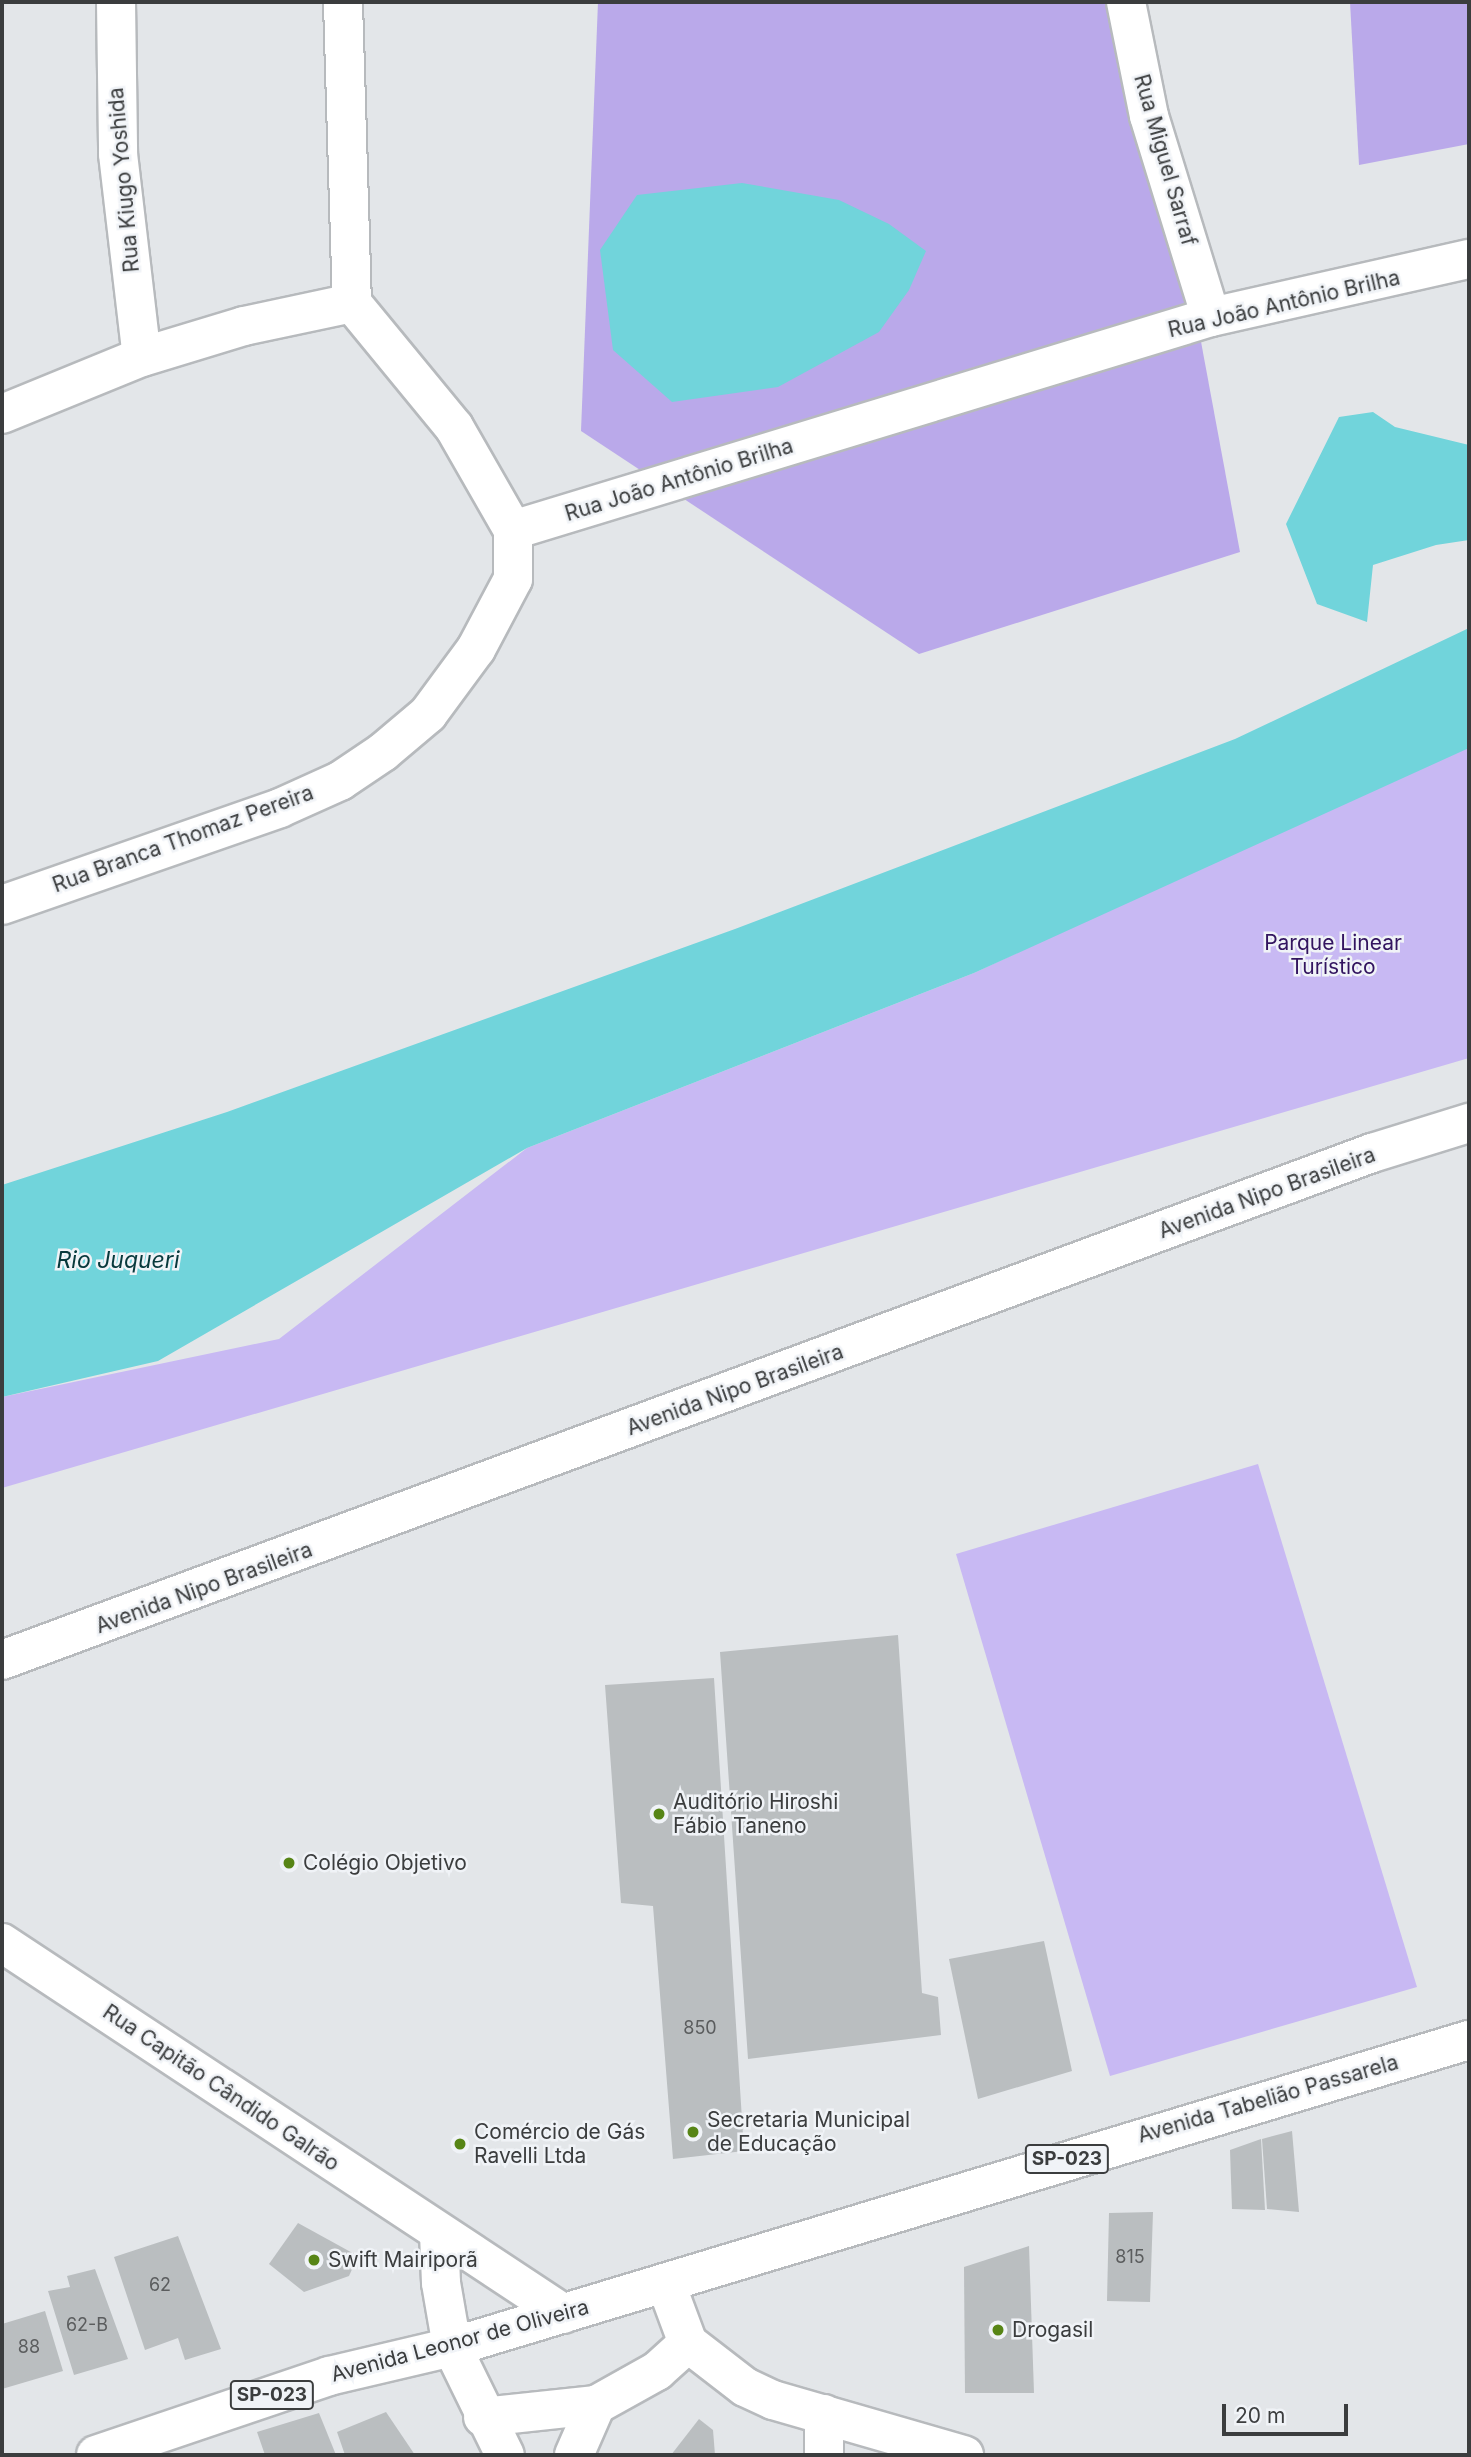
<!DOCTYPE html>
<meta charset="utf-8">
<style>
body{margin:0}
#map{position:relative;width:1471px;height:2457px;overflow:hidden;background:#e3e6e9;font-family:Inter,sans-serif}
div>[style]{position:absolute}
.green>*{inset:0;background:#c8b9f3}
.forest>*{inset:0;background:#baa9ea}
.water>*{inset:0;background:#71d4db}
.building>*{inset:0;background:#babec0}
.roads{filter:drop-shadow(2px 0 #b7babd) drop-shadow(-2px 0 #b7babd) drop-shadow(0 2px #b7babd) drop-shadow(0 -2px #b7babd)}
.street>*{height:38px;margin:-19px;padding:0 19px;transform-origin:19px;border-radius:19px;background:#fff}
.secondary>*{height:38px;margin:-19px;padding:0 19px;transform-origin:19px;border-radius:19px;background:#fff}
.primary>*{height:38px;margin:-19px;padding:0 19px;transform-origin:19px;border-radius:19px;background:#fff}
.dots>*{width:19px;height:19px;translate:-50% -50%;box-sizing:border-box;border:4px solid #f0f3f7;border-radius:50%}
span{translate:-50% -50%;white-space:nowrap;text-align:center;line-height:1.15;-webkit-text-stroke:5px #f0f3f7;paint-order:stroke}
.number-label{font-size:18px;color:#5b5d5e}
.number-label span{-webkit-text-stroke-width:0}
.shield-label span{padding:2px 5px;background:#f0f3f7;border:2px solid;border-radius:5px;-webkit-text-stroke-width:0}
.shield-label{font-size:19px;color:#3b3d3e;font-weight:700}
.street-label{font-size:21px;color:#3b3d3e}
.park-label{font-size:21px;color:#331560}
.poi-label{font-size:21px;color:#3b3d3e}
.left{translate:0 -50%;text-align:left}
.water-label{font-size:23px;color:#07393c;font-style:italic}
.frame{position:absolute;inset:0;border:4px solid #3b3d3e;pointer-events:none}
.scale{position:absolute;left:1222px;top:2404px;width:126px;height:32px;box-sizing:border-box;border:4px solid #3b3d3e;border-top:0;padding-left:9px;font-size:21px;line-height:24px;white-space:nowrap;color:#3b3d3e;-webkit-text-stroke:5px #f0f3f7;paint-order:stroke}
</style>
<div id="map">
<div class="green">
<div style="clip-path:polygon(1469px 741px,1469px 1058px,2px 1488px,2px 1397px,279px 1339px,527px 1148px,974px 973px)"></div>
<div style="clip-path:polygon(1258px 1464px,1417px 1987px,1110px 2076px,956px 1554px)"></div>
</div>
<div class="forest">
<div style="clip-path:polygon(598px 2px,1138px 2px,1240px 552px,919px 654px,581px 431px)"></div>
<div style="clip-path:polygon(1350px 2px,1469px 2px,1469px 144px,1359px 165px)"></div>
</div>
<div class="water">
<div style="clip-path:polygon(742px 183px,839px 200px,889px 224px,926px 251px,909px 290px,879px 332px,778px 387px,672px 402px,613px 350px,600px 250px,637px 195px)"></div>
<div style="clip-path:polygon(1373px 412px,1395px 427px,1469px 445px,1469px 540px,1436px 545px,1373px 565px,1367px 622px,1317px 604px,1286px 524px,1339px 417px)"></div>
<div style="clip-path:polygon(1469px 628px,1469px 748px,974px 973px,527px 1148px,158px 1361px,2px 1397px,2px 1185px,227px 1112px,735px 929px,1235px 739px)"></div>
</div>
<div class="building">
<div style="clip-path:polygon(898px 1635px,922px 1993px,938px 1997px,941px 2035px,748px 2059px,720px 1652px)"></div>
<div style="clip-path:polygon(714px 1678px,744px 2151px,673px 2159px,653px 1906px,621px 1903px,605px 1685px)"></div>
<div style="clip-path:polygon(1044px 1941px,1072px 2071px,978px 2099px,949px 1959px)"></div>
<div style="clip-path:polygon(1292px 2131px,1299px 2212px,1267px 2209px,1262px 2139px)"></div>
<div style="clip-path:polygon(1261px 2139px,1265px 2210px,1232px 2209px,1230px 2150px)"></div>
<div style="clip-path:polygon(1153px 2212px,1150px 2302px,1107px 2301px,1109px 2213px)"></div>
<div style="clip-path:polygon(298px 2223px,358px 2256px,349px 2276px,304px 2292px,269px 2264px)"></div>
<div style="clip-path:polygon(178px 2236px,221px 2349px,185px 2360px,178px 2338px,145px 2350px,114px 2257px)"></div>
<div style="clip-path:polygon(1029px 2246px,1034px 2393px,965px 2393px,964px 2267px)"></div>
<div style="clip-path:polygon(95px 2269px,128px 2359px,74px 2375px,48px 2291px,70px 2287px,67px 2276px)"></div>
<div style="clip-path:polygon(45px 2311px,63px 2371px,2px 2389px,2px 2324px)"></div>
<div style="clip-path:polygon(386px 2412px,415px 2455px,345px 2455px,337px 2432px)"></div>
<div style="clip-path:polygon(319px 2413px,336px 2455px,265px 2455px,257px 2432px)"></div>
<div style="clip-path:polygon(699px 2419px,713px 2430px,715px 2455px,671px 2455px)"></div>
</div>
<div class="roads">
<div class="street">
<div style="left:116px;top:2px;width:152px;rotate:89.2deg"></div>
<div style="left:118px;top:154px;width:204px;rotate:83.3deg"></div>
<div style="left:343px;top:2px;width:301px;rotate:88.3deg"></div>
<div style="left:1126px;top:2px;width:116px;rotate:78.6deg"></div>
<div style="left:1149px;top:116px;width:210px;rotate:72.9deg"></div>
<div style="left:2px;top:905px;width:294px;rotate:-19.2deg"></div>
<div style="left:280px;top:808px;width:66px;rotate:-24.2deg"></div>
<div style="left:340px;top:781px;width:52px;rotate:-34deg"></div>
<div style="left:383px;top:752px;width:59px;rotate:-40.2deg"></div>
<div style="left:428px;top:714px;width:81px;rotate:-53.6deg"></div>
<div style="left:476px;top:649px;width:79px;rotate:-62.1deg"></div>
<div style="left:513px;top:579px;width:49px;rotate:-90deg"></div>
<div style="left:2px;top:1943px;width:673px;rotate:33.43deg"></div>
<div style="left:439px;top:2233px;width:50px;rotate:87.7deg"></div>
<div style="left:441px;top:2283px;width:65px;rotate:80.2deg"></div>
<div style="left:452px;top:2347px;width:120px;rotate:63.9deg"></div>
<div style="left:666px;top:2284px;width:63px;rotate:69.6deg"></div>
<div style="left:688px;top:2343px;width:72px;rotate:37.7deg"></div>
<div style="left:745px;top:2387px;width:31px;rotate:25deg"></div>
<div style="left:773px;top:2400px;width:199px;rotate:16.1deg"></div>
<div style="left:483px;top:2417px;width:114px;rotate:-6.1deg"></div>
<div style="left:596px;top:2405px;width:70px;rotate:-29.1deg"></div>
<div style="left:657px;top:2371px;width:42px;rotate:-42.1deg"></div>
<div style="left:574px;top:2455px;width:55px;rotate:-66.3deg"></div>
<div style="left:824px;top:2455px;width:41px;rotate:-90deg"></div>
</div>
<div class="secondary">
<div style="left:2px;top:414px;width:151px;rotate:-22.2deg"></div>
<div style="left:142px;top:357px;width:107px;rotate:-16.9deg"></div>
<div style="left:244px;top:326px;width:110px;rotate:-12deg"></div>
<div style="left:352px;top:303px;width:161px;rotate:50.6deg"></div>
<div style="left:454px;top:427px;width:119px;rotate:60.2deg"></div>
<div style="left:513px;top:530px;width:730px;rotate:-16.97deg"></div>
<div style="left:1211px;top:317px;width:264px;rotate:-12.7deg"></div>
<div style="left:2px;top:1660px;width:1461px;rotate:-20.31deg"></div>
<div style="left:1372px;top:1153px;width:102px;rotate:-17.2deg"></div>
</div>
<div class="primary">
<div style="left:96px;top:2455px;width:246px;rotate:-18.7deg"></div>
<div style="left:329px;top:2376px;width:126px;rotate:-13.3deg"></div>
<div style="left:452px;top:2347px;width:1062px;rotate:-16.8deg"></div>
</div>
</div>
<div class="dots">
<div style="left:659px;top:1814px;background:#578516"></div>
<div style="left:289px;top:1863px;background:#578516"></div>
<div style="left:693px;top:2132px;background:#578516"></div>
<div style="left:460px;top:2144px;background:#578516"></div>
<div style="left:314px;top:2260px;background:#578516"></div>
<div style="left:998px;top:2330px;background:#578516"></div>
</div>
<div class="number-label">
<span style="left:700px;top:2028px">850</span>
<span style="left:1130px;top:2257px">815</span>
<span style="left:160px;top:2285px">62</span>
<span style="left:87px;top:2325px">62-B</span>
<span style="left:29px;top:2347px">88</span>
</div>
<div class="shield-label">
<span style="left:1067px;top:2159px">SP-023</span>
<span style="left:272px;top:2395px">SP-023</span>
</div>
<div class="street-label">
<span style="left:1165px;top:160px;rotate:74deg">Rua Miguel Sarraf</span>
<span style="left:124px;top:180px;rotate:-95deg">Rua Kiugo Yoshida</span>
<span style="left:1284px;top:304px;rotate:-13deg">Rua João Antônio Brilha</span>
<span style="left:679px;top:480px;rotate:-17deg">Rua João Antônio Brilha</span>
<span style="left:183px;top:839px;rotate:-20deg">Rua Branca Thomaz Pereira</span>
<span style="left:1267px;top:1193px;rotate:-20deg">Avenida Nipo Brasileira</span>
<span style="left:735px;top:1390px;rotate:-20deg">Avenida Nipo Brasileira</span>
<span style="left:204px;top:1588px;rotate:-20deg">Avenida Nipo Brasileira</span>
<span style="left:221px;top:2088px;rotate:34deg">Rua Capitão Cândido Galrão</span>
<span style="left:1268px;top:2099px;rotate:-16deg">Avenida Tabelião Passarela</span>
<span style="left:460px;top:2341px;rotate:-15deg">Avenida Leonor de Oliveira</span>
</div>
<div class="park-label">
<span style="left:1333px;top:955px">Parque Linear<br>Turístico</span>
</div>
<div class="poi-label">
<span class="left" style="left:673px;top:1814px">Auditório Hiroshi<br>Fábio Taneno</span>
<span class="left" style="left:303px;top:1863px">Colégio Objetivo</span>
<span class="left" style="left:707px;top:2132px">Secretaria Municipal<br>de Educação</span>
<span class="left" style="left:474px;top:2144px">Comércio de Gás<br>Ravelli Ltda</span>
<span class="left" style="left:328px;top:2260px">Swift Mairiporã</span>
<span class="left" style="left:1012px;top:2330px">Drogasil</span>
</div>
<div class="water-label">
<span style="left:118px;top:1260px">Rio Juqueri</span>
</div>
<div class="frame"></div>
<div class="scale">20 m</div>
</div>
